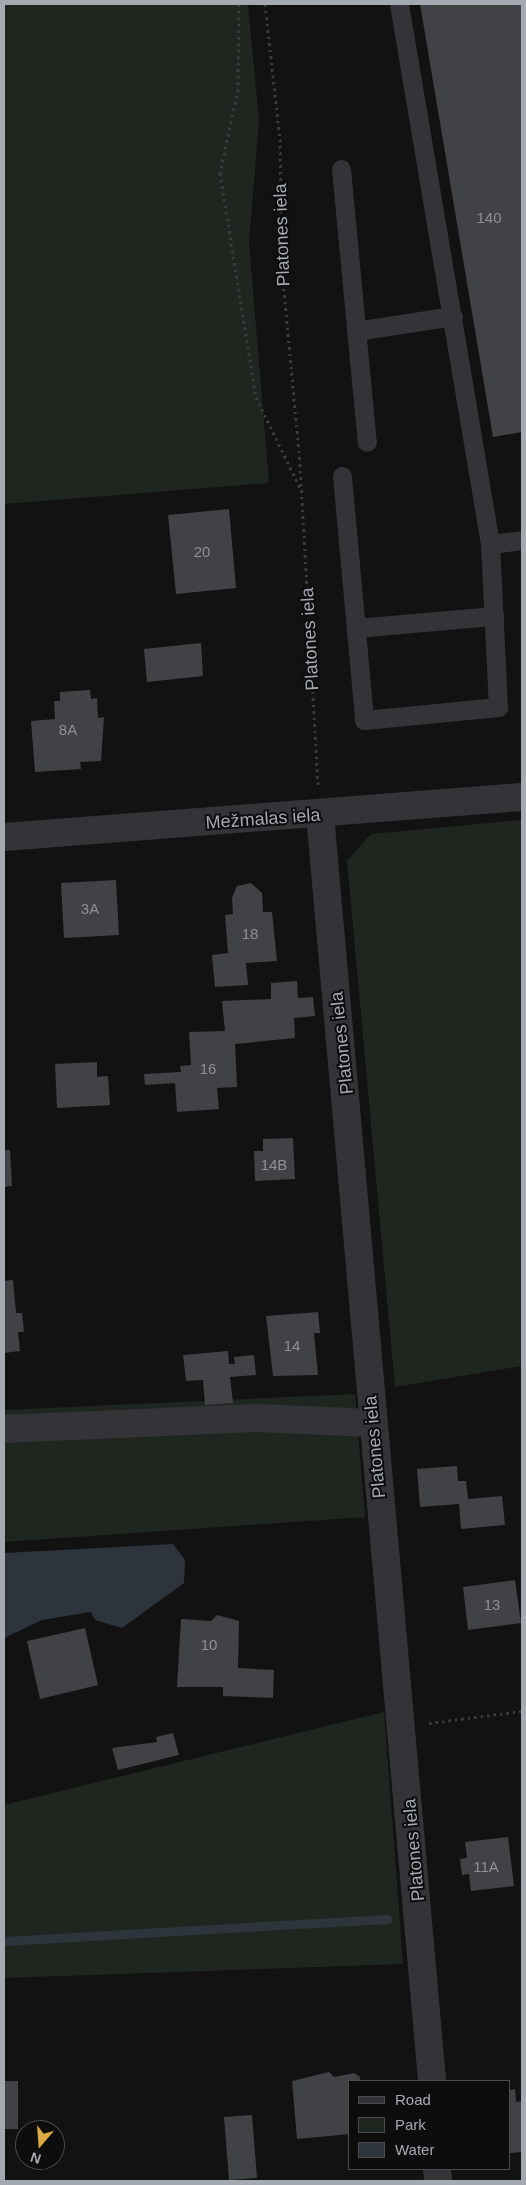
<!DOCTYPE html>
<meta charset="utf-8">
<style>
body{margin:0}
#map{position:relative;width:526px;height:2185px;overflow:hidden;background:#121213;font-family:Arial,sans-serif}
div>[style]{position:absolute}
.green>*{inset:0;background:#1f2620}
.water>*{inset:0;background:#2d343b}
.stream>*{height:9px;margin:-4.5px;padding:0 4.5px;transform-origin:4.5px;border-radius:4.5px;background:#2d343b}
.building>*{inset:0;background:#414246}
.path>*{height:3px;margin-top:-1.5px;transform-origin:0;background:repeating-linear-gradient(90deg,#3a3b3f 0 2.5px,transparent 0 6.5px)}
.service>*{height:19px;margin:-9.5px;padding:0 9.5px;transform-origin:9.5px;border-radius:9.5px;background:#343438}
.minor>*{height:28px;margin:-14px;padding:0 14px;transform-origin:14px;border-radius:14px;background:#343438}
span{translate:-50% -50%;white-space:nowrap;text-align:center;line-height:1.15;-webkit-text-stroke:4px #0d0d0e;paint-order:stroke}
.number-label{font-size:15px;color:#8c8f97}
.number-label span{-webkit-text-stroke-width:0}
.street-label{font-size:18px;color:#a5a9b2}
.frame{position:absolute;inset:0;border:5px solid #a5a9b2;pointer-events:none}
.legend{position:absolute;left:348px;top:2080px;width:162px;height:90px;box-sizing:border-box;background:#0d0d0e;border:1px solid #4a4b50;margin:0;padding:6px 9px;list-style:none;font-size:15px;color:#a5a9b2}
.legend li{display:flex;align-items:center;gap:10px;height:25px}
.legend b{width:25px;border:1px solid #4a4b50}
.north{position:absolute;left:15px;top:2120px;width:50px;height:50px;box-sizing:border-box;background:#0d0d0e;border:1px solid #4a4b50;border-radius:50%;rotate:198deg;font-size:14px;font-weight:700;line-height:20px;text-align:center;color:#a5a9b2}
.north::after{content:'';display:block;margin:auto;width:18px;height:22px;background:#dcaa42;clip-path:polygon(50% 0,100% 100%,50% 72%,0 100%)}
</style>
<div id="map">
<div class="green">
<div style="clip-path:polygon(4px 4px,248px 4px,259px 121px,249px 242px,269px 483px,4px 504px)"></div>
<div style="clip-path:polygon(522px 820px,522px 1366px,395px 1387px,347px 861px,371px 834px)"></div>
<div style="clip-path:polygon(355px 1394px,365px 1517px,4px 1542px,4px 1410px)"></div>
<div style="clip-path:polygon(384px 1712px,403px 1964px,4px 1978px,4px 1805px)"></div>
</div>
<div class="water">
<div style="clip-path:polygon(173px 1544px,185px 1560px,184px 1583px,122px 1628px,95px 1620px,91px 1612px,42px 1620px,4px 1638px,4px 1553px)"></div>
</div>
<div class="stream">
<div style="left:4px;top:1941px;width:384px;rotate:-3.3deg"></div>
</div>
<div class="building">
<div style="clip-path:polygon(420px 4px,522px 4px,522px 432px,493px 437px)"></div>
<div style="clip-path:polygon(229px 509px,236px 588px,176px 594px,168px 515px)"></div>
<div style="clip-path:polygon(201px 643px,203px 676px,147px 682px,144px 649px)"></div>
<div style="clip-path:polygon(90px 690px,91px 699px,97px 698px,98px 718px,104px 717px,101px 761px,80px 762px,81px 769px,35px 772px,31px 721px,55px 719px,54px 701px,60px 701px,60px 692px)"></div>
<div style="clip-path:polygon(116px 880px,119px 935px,64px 938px,61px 883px)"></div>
<div style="clip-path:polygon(251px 883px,262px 893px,263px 912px,272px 912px,277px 961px,246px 963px,248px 985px,215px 987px,212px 955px,228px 953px,225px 915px,233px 914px,232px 898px,237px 886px)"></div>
<div style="clip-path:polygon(297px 981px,298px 998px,313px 997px,315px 1016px,294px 1018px,295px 1038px,235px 1044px,237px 1087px,217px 1088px,219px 1109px,177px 1112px,175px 1083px,145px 1085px,144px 1074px,181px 1072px,180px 1066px,191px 1065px,189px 1032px,225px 1031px,222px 1001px,271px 999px,271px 983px)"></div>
<div style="clip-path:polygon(97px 1062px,97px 1077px,108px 1076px,110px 1105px,57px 1108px,55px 1064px)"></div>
<div style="clip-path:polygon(293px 1138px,295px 1179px,255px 1181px,254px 1151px,263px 1151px,263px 1139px)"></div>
<div style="clip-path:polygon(4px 1150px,10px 1150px,12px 1186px,4px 1187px)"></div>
<div style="clip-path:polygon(13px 1280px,16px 1313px,22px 1313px,24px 1332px,18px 1332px,20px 1351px,4px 1353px,4px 1281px)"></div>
<div style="clip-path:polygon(318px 1312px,320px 1333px,314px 1333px,318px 1375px,273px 1376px,266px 1316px)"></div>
<div style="clip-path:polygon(228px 1351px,229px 1364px,235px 1364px,234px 1357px,254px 1355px,256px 1375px,230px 1377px,233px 1403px,205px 1405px,203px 1380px,186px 1381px,183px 1355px)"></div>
<div style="clip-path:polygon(457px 1466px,458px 1481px,466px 1481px,468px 1499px,502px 1496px,505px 1525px,461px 1529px,459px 1504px,420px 1507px,417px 1469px)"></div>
<div style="clip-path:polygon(515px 1580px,521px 1623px,468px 1630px,463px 1587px)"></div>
<div style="clip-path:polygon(217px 1615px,239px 1621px,238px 1668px,274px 1670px,273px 1698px,223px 1696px,223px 1687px,177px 1687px,181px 1619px,211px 1621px)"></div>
<div style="clip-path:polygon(85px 1628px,98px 1685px,40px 1699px,27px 1641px)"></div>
<div style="clip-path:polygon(173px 1733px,179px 1755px,118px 1770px,112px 1748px,157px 1742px,156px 1737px)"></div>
<div style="clip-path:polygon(508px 1837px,514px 1886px,471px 1891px,469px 1874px,462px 1875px,460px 1859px,467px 1858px,465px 1842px)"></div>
<div style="clip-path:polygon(329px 2072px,334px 2077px,354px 2073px,360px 2077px,360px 2081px,350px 2081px,350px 2134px,297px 2139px,292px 2081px)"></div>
<div style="clip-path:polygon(4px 2081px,18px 2081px,18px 2129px,4px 2129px)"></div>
<div style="clip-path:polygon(515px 2089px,516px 2102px,522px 2101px,522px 2152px,510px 2153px,510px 2090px)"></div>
<div style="clip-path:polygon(252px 2115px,257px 2178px,229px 2180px,224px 2117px)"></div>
</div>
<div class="path">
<div style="left:239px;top:4px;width:85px;rotate:90.7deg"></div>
<div style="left:238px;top:89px;width:86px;rotate:102.1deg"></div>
<div style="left:220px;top:173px;width:227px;rotate:80.9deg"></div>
<div style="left:256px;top:397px;width:101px;rotate:64.2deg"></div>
<div style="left:265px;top:4px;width:136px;rotate:83.7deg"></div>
<div style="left:280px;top:139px;width:130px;rotate:89.1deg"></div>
<div style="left:282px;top:269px;width:196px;rotate:84.7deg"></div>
<div style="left:300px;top:464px;width:321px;rotate:86.8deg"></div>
<div style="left:429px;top:1723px;width:94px;rotate:-7.4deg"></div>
</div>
<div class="service">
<div style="left:399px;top:4px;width:548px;rotate:80.43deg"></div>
<div style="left:490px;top:544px;width:32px;rotate:-7deg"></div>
<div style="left:341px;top:169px;width:274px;rotate:84.6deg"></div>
<div style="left:356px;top:331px;width:98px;rotate:-8.8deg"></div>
<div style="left:342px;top:476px;width:245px;rotate:84.8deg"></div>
<div style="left:364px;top:720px;width:135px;rotate:-5.5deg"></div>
<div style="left:498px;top:707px;width:163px;rotate:-92.8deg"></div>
<div style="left:356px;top:628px;width:139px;rotate:-5deg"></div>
</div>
<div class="minor">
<div style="left:320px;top:815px;width:1271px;rotate:84.94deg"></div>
<div style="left:4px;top:837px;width:520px;rotate:-4.42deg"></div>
<div style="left:4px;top:1429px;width:252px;rotate:-2.5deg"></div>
<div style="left:256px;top:1418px;width:116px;rotate:2.5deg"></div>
<div style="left:437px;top:2169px;width:12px;rotate:85deg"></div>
</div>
<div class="number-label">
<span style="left:489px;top:218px">140</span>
<span style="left:202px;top:552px">20</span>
<span style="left:68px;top:730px">8A</span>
<span style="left:90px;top:909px">3A</span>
<span style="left:250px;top:934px">18</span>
<span style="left:208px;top:1069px">16</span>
<span style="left:274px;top:1165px">14B</span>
<span style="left:292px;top:1346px">14</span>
<span style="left:492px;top:1605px">13</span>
<span style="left:209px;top:1645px">10</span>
<span style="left:486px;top:1867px">11A</span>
</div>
<div class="street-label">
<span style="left:282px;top:235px;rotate:-92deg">Platones iela</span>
<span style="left:310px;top:639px;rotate:-93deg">Platones iela</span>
<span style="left:263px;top:819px;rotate:-4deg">Mežmalas iela</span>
<span style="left:342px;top:1043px;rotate:-96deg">Platones iela</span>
<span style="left:375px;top:1447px;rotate:-95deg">Platones iela</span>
<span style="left:414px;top:1850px;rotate:-95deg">Platones iela</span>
</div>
<div class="frame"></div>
<ul class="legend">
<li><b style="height:6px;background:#343438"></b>Road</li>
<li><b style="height:14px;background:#1f2620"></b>Park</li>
<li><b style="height:14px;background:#2d343b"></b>Water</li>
</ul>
<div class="north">N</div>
</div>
